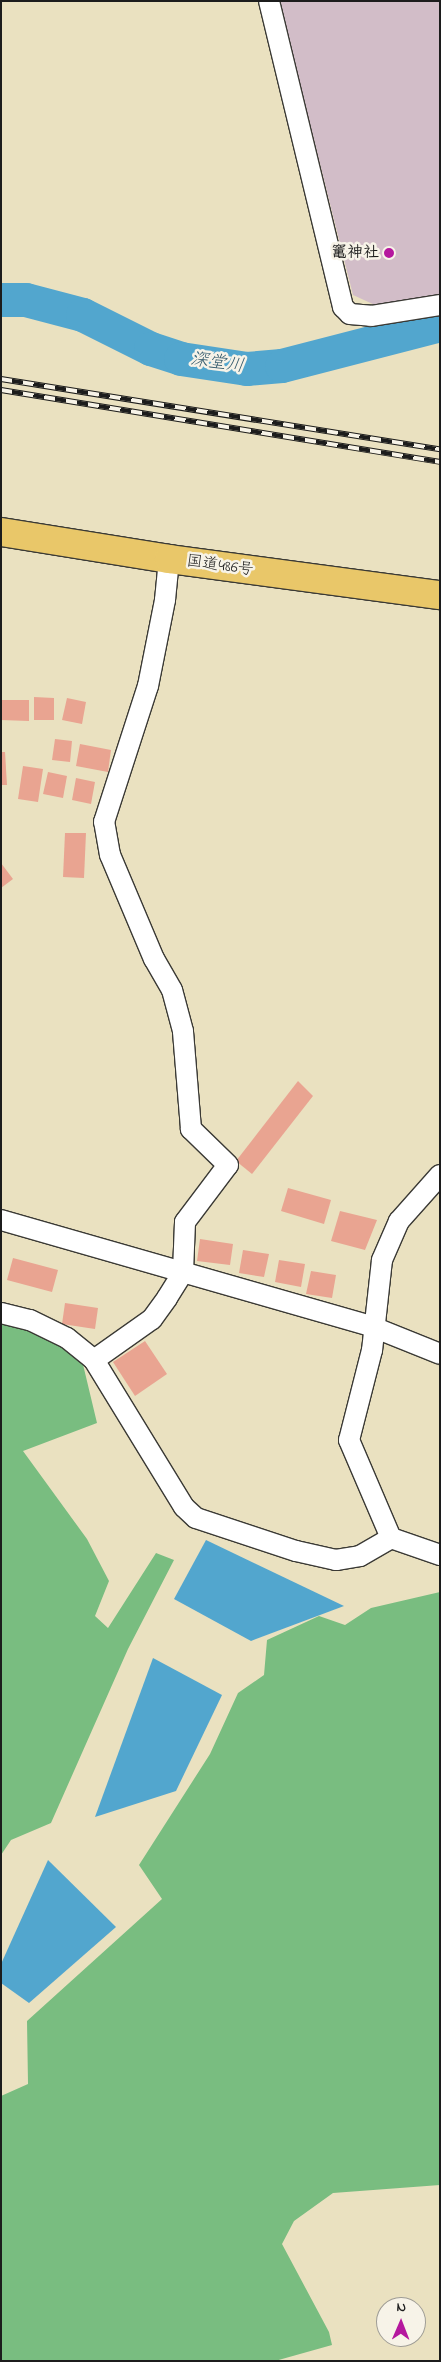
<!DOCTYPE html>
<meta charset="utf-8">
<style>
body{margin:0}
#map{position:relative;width:441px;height:2362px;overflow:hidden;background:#eae1c0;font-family:"Indie Flower","Klee One",sans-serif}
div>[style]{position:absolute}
.industrial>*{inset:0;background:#d2bdc8}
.forest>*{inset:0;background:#79bd80}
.water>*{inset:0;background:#52a6ce}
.river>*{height:34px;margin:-17px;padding:0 17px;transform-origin:17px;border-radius:17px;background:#52a6ce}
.building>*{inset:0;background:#e9a491}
.roads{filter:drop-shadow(1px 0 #3b3a35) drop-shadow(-1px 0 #3b3a35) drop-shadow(0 1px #3b3a35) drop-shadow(0 -1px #3b3a35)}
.minor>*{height:20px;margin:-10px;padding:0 10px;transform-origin:10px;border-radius:10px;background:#fff}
.highway>*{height:28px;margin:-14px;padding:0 14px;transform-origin:14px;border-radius:14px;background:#e9c769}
.rail>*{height:5.5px;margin-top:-2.75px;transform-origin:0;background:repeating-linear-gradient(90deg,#f7f3e8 0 11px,#1c1c1c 0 22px);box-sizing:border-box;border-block:1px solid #1c1c1c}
.dots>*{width:14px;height:14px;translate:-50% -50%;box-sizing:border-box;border:2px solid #f7f3e8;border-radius:50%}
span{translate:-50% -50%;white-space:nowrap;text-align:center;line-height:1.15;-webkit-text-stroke:5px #f7f3e8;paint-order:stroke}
.poi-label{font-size:16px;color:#1c1c1c;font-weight:700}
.right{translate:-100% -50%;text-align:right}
.street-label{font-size:16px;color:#1c1c1c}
.water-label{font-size:18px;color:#345a6c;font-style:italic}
.frame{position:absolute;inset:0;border:2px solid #1c1c1c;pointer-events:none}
.north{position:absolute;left:376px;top:2297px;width:50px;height:50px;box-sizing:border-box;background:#f7f3e8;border:1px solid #9f9d96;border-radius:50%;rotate:1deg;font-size:14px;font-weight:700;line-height:20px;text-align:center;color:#1c1c1c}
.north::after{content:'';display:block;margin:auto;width:18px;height:22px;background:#b5179e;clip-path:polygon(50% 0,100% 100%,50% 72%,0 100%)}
</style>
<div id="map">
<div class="industrial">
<div style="clip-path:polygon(279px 1px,440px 1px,440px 295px,375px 305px,353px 295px)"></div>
</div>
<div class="forest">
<div style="clip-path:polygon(1px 1320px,29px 1327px,81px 1356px,97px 1423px,23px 1451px,87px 1539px,109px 1581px,95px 1616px,108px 1628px,156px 1553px,174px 1560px,128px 1649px,51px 1823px,11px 1840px,1px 1855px)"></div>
<div style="clip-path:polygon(440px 1592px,440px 2185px,333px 2193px,294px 2221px,282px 2244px,329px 2332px,332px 2345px,275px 2361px,1px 2361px,1px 2096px,28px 2084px,27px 2021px,162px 1899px,139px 1865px,210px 1754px,238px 1693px,264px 1675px,267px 1640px,319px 1616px,345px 1625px,371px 1608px)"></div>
</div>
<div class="water">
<div style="clip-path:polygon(206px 1540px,344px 1606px,251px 1641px,174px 1599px)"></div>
<div style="clip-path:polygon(153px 1658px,222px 1695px,176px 1791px,95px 1817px)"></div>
<div style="clip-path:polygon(48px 1860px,116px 1927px,29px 2003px,1px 1983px,1px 1964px)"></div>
</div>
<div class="river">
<div style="left:1px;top:300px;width:25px"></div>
<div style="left:26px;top:300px;width:59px;rotate:14.7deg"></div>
<div style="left:83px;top:315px;width:76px;rotate:26.6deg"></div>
<div style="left:151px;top:349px;width:32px;rotate:18deg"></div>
<div style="left:181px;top:359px;width:67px;rotate:8.6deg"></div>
<div style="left:247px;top:369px;width:35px;rotate:-5deg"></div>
<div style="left:282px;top:366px;width:163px;rotate:-14.5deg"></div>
</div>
<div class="building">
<div style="clip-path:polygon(34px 697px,54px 698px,54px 720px,34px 720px)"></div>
<div style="clip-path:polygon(67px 698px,86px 702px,82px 724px,62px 720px)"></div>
<div style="clip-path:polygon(1px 700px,29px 700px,29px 721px,1px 720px)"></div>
<div style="clip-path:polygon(55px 739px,72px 741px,70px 762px,52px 760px)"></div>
<div style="clip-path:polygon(80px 744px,111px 750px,108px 772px,76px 766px)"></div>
<div style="clip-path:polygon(1px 752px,5px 752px,7px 785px,1px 785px)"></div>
<div style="clip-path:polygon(23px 766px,43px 769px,38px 802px,18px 799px)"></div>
<div style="clip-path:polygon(48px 772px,67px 776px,63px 798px,43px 794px)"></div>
<div style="clip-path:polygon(76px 778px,95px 782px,91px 804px,72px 800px)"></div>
<div style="clip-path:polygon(65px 833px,86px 833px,84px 878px,63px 877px)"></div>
<div style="clip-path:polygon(1px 863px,13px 879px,1px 888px)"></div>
<div style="clip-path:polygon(298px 1081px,313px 1096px,252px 1174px,236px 1161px)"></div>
<div style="clip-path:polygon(288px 1188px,331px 1200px,324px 1224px,281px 1211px)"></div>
<div style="clip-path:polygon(340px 1211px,377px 1220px,365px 1250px,331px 1241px)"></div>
<div style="clip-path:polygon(200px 1239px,233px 1244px,230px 1265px,197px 1261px)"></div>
<div style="clip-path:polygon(243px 1250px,269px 1254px,264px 1277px,239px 1273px)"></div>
<div style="clip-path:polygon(13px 1258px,58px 1270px,52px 1292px,7px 1280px)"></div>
<div style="clip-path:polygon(279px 1260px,305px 1264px,301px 1287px,275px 1282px)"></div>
<div style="clip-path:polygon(311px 1271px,336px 1275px,332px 1298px,306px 1294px)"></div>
<div style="clip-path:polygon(65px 1303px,98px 1308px,95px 1329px,62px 1324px)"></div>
<div style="clip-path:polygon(145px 1341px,167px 1374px,135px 1396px,113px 1362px)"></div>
</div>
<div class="roads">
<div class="minor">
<div style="left:269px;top:1px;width:315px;rotate:76.4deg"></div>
<div style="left:343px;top:307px;width:10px;rotate:45deg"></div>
<div style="left:350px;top:314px;width:21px;rotate:5deg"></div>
<div style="left:371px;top:316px;width:70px;rotate:-9.1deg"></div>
<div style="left:440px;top:1175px;width:62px;rotate:131.7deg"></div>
<div style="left:399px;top:1221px;width:43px;rotate:113.6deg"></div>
<div style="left:382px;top:1260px;width:91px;rotate:96.3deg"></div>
<div style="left:372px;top:1350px;width:93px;rotate:104.3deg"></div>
<div style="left:349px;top:1440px;width:107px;rotate:66.8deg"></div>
<div style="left:391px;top:1538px;width:52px;rotate:19.1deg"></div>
<div style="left:1px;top:1220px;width:387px;rotate:16deg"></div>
<div style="left:373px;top:1327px;width:72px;rotate:21.9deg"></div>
<div style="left:1px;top:1313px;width:30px;rotate:14deg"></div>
<div style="left:30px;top:1320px;width:41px;rotate:25.9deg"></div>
<div style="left:67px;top:1338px;width:35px;rotate:39deg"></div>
<div style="left:94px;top:1360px;width:172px;rotate:58.5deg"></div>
<div style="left:184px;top:1507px;width:16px;rotate:43deg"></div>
<div style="left:196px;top:1518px;width:105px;rotate:18.3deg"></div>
<div style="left:296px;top:1551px;width:41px;rotate:12.7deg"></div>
<div style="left:336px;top:1560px;width:24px;rotate:-9deg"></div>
<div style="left:360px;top:1556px;width:36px;rotate:-30deg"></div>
<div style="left:94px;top:1360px;width:71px;rotate:-35.3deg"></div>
<div style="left:152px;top:1319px;width:26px;rotate:-54deg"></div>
<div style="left:167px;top:1298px;width:31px;rotate:-58deg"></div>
<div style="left:183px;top:1272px;width:50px;rotate:-87.7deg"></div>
<div style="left:185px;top:1222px;width:71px;rotate:-53deg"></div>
<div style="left:228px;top:1165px;width:52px;rotate:-135.8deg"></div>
<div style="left:191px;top:1129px;width:98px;rotate:-94.7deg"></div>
<div style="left:183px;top:1031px;width:42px;rotate:-105deg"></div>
<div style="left:172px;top:990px;width:36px;rotate:-120deg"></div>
<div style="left:154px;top:959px;width:113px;rotate:-112.9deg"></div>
<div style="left:110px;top:855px;width:34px;rotate:-100deg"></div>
<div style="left:104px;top:822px;width:143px;rotate:-72.1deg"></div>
<div style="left:148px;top:686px;width:88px;rotate:-78.8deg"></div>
<div style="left:165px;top:600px;width:41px;rotate:-84.4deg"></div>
</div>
<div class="highway">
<div style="left:1px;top:532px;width:170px;rotate:9.1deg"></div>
<div style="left:169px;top:559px;width:273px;rotate:7.6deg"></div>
</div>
</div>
<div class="rail">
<div style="left:1px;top:379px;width:445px;rotate:9.1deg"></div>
<div style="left:1px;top:390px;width:445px;rotate:9.3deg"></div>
</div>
<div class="dots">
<div style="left:389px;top:253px;background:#b5179e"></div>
</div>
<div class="poi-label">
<span class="right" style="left:379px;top:253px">竃神社</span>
</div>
<div class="street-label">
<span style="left:220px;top:566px;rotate:8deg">国道486号</span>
</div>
<div class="water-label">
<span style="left:217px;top:364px;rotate:8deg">深堂川</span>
</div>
<div class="frame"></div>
<div class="north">N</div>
</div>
